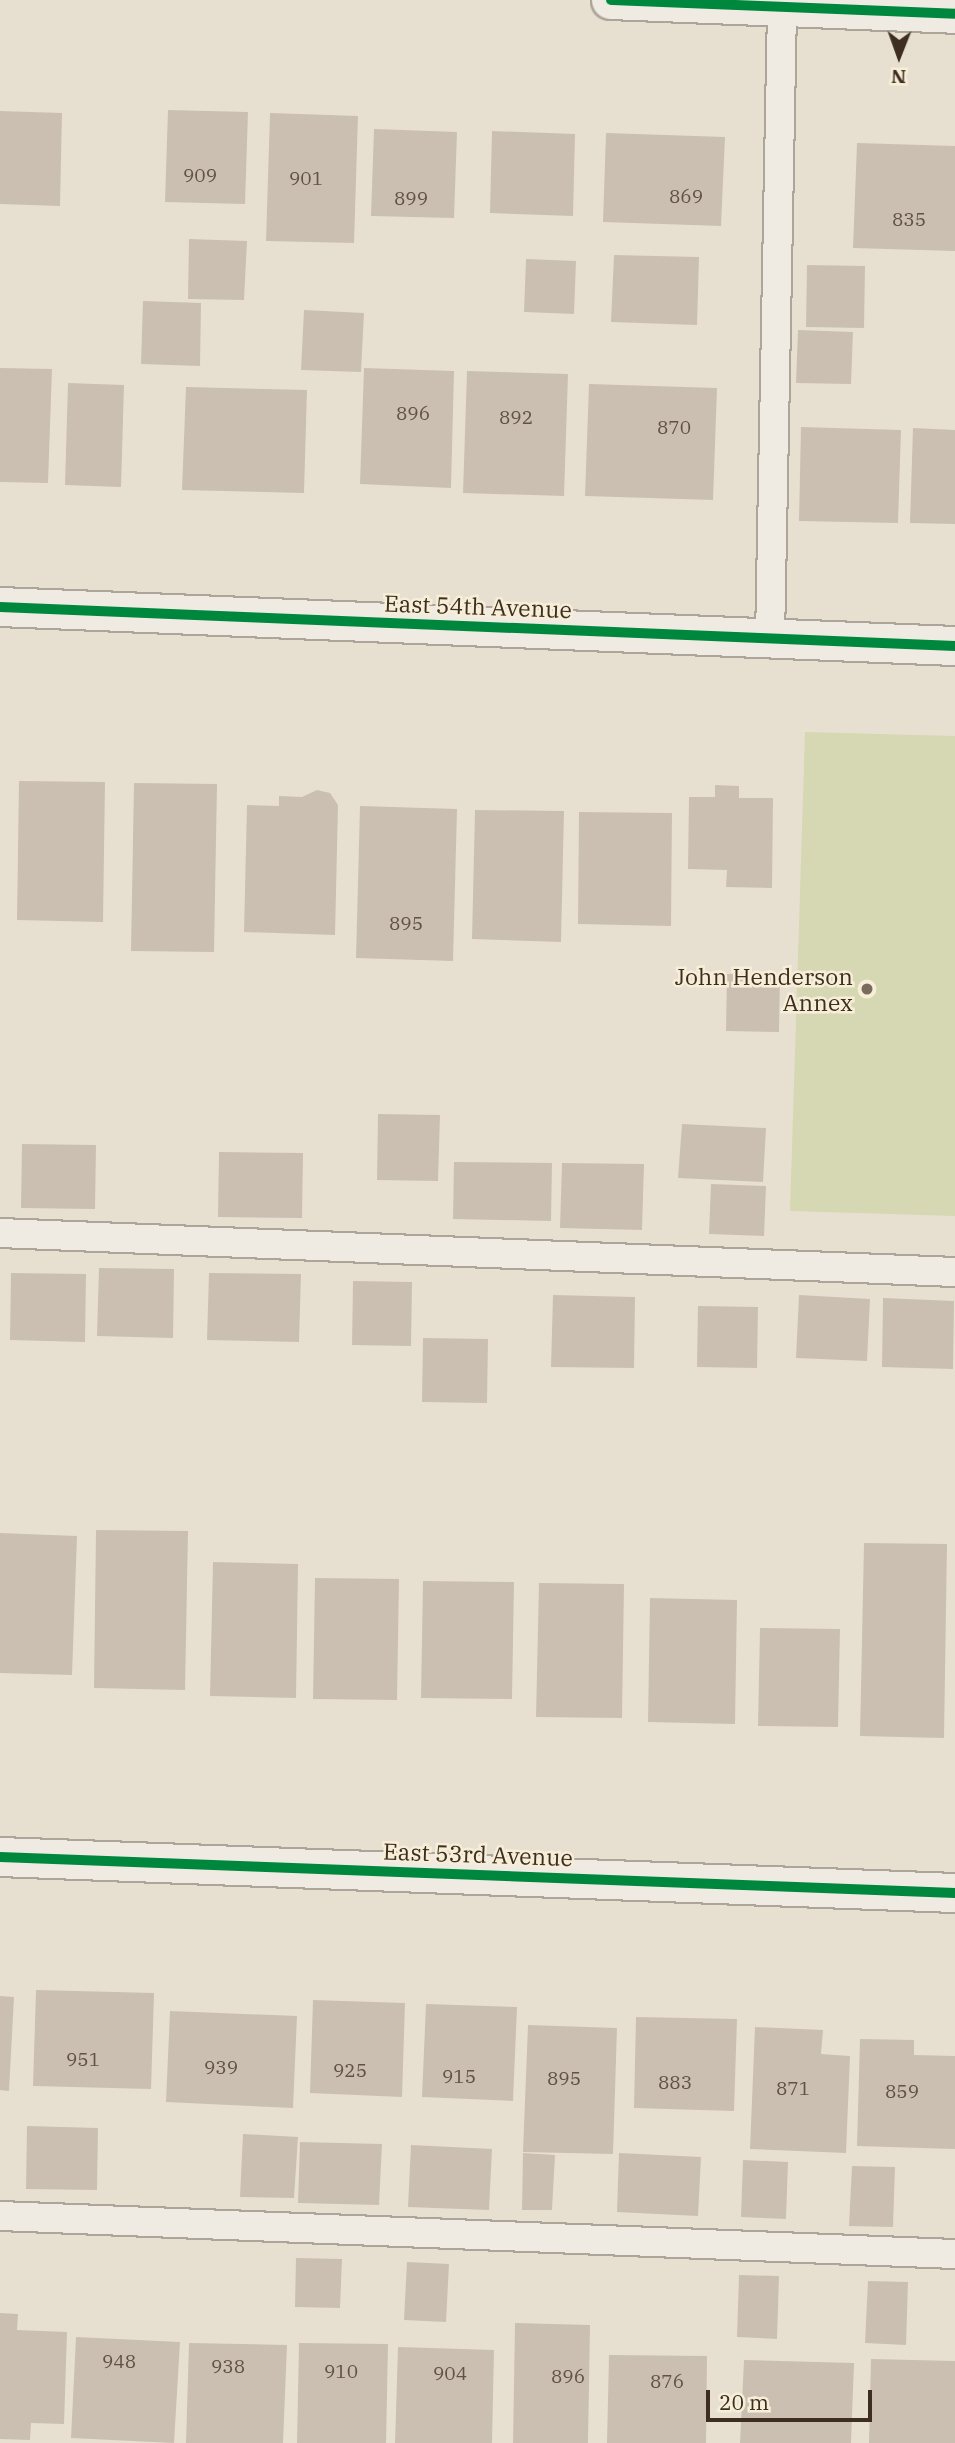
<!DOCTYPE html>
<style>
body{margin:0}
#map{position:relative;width:955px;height:2443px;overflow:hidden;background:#e7e0d1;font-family:"IBM Plex Serif",serif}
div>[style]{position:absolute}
.green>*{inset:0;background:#d6d7b3}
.building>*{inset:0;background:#cbbfb2}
.roads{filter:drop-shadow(2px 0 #ada599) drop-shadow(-2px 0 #ada599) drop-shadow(0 2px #ada599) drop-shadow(0 -2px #ada599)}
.lane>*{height:28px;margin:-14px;padding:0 14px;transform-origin:14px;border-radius:14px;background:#efebe3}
.street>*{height:38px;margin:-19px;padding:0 19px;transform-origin:19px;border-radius:19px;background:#efebe3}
.cycleway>*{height:10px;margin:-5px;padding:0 5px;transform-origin:5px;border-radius:5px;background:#00873e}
.dots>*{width:19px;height:19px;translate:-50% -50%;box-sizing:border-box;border:4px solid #f7eed8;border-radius:50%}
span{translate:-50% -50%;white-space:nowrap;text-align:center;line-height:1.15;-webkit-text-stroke:5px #f7eed8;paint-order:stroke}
.number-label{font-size:19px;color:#605244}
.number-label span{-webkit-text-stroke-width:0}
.street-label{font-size:23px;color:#3d2e20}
.poi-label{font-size:23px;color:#3d2e20}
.right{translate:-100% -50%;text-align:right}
.north{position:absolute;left:864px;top:21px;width:70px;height:70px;-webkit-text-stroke:5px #f7eed8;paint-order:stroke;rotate:181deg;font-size:19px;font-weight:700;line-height:28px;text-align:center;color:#3d2e20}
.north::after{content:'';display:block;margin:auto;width:24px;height:32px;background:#3d2e20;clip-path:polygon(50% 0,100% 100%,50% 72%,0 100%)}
.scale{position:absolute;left:706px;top:2390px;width:166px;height:32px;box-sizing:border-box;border:4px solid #3d2e20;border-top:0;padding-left:9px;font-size:21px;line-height:24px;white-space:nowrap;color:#3d2e20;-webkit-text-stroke:5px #f7eed8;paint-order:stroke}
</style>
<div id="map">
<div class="green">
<div style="clip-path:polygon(805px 732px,955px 736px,955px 1216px,790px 1211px)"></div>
</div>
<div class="building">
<div style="clip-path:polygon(168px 110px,248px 112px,245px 204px,165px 202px)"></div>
<div style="clip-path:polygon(0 111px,62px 113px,60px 206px,0 204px)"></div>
<div style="clip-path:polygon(270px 113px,358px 116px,354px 243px,266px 241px)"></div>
<div style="clip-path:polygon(374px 129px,457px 132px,454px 218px,371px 216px)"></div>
<div style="clip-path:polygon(492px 131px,575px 134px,573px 216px,490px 213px)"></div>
<div style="clip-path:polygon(606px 133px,725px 137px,721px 226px,603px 222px)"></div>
<div style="clip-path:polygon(857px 143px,955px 146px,955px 251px,853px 248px)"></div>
<div style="clip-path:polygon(189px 239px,247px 241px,244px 300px,188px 299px)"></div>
<div style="clip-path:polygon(614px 255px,699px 257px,697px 325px,611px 322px)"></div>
<div style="clip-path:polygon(526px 259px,576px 261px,574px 314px,524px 312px)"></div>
<div style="clip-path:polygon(807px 265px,865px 266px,864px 328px,806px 327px)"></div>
<div style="clip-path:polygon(143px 301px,201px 303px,200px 366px,141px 364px)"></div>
<div style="clip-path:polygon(304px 310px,364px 313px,361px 372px,301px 370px)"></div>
<div style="clip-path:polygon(798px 330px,853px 332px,851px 384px,796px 383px)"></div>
<div style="clip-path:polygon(0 368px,52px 369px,48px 483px,0 482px)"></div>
<div style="clip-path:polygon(364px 368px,454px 371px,451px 488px,360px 484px)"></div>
<div style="clip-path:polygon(467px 371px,568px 374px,564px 496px,463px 493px)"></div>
<div style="clip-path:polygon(68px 383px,124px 385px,121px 487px,65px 485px)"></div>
<div style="clip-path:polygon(589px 384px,717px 388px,713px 500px,585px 496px)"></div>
<div style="clip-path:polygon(186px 387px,307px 390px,304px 493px,182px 490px)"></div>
<div style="clip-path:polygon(801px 427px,901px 430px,898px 523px,799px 521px)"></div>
<div style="clip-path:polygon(913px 428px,955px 430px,955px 524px,910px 523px)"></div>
<div style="clip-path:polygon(19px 781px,105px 782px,103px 922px,17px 920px)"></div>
<div style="clip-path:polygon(134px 783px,217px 784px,214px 952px,131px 951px)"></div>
<div style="clip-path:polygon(715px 785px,739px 786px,739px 798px,773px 798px,772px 888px,726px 887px,727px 870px,688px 869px,689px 797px,715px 797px)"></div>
<div style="clip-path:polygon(317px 790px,330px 793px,338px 805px,335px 935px,244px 932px,247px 805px,279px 806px,279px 796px,302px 797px)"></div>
<div style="clip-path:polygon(360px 806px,457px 809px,453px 961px,356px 958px)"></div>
<div style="clip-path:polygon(475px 810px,564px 811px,561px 942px,472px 939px)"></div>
<div style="clip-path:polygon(579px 812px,672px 813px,671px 926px,578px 924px)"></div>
<div style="clip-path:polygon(727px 974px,780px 975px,779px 1032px,726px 1031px)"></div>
<div style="clip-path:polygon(378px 1114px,440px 1115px,438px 1181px,377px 1180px)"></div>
<div style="clip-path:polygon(682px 1124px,766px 1128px,763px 1182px,678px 1178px)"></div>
<div style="clip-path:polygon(22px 1144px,96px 1145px,95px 1209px,21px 1208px)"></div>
<div style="clip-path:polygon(219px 1152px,303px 1153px,302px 1218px,218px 1217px)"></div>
<div style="clip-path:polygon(454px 1162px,552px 1163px,551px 1221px,453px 1219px)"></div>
<div style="clip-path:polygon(562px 1163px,644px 1164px,642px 1230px,560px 1228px)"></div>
<div style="clip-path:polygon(711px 1184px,766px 1186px,764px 1236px,709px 1234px)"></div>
<div style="clip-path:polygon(99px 1268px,174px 1269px,173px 1338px,97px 1336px)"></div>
<div style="clip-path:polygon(11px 1273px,86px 1274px,85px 1342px,10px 1340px)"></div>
<div style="clip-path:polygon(209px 1273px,301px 1274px,299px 1342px,207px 1340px)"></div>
<div style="clip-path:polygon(353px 1281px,412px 1282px,411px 1346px,352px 1345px)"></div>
<div style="clip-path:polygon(553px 1295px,635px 1297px,634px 1368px,551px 1367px)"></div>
<div style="clip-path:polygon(799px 1295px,870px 1299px,867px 1361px,796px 1358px)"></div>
<div style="clip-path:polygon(883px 1298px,954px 1301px,953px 1369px,882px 1367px)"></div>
<div style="clip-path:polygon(698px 1306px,758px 1307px,757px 1368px,697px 1367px)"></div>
<div style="clip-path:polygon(423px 1338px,488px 1339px,487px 1403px,422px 1402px)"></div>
<div style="clip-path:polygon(96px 1530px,188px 1531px,185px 1690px,94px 1688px)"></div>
<div style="clip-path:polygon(0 1533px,77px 1536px,72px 1675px,0 1673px)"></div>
<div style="clip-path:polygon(864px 1543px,947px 1544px,944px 1738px,860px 1736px)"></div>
<div style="clip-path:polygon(213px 1562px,298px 1564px,296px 1698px,210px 1696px)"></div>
<div style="clip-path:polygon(315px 1578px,399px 1579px,397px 1700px,313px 1699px)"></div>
<div style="clip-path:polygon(423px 1581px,514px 1582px,512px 1699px,421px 1698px)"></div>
<div style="clip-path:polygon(539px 1583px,624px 1584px,622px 1718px,536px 1717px)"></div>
<div style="clip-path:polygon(650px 1598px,737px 1600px,735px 1724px,648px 1722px)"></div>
<div style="clip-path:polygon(760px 1628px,840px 1629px,838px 1727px,758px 1726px)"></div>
<div style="clip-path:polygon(36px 1990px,154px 1993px,151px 2089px,33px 2086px)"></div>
<div style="clip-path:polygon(0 1996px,14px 1997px,9px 2091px,0 2090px)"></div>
<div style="clip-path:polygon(313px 2000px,405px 2003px,402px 2097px,310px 2093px)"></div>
<div style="clip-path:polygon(426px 2004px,517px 2007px,513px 2101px,422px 2097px)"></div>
<div style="clip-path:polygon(170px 2011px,297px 2016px,293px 2108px,166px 2102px)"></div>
<div style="clip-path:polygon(636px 2017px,737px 2019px,734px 2111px,634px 2108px)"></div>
<div style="clip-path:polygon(528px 2025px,617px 2028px,613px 2154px,523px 2152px)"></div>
<div style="clip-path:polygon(755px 2027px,823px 2030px,821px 2054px,850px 2056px,846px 2153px,750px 2149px)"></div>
<div style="clip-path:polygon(860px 2039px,914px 2040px,914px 2055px,955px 2056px,955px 2149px,857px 2146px)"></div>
<div style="clip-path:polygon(27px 2126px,98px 2128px,97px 2190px,26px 2189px)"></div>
<div style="clip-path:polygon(243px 2134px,298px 2137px,294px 2198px,240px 2197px)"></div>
<div style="clip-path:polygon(300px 2142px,382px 2144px,379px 2205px,298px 2203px)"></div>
<div style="clip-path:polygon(411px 2145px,492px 2149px,489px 2210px,408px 2207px)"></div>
<div style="clip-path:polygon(523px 2153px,555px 2155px,552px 2210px,522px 2210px)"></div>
<div style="clip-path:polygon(619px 2153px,701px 2157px,698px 2216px,617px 2212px)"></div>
<div style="clip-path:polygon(743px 2160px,788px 2162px,786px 2219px,741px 2217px)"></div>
<div style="clip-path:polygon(852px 2166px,895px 2167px,893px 2227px,849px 2226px)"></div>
<div style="clip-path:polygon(296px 2258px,342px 2259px,340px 2308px,295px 2307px)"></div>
<div style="clip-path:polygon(407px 2262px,449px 2264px,446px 2322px,404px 2320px)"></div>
<div style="clip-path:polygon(739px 2275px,779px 2276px,777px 2339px,737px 2337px)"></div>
<div style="clip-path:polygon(868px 2281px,908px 2282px,906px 2345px,865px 2343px)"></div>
<div style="clip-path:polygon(0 2313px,18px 2314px,17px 2330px,67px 2332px,64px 2424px,31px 2423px,30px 2440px,0 2439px)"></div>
<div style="clip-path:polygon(515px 2323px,590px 2325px,588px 2443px,513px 2443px)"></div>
<div style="clip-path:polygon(76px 2337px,180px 2342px,174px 2443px,71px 2438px)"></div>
<div style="clip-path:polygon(189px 2343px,287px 2345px,283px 2443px,186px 2443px)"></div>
<div style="clip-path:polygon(299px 2343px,388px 2344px,386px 2443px,297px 2443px)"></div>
<div style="clip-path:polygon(398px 2347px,494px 2350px,492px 2443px,395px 2443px)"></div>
<div style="clip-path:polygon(609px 2355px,707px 2356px,706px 2443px,607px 2443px)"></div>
<div style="clip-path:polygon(871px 2359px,955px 2361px,955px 2443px,869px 2443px)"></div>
<div style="clip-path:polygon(744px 2360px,854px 2363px,851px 2443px,740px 2443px)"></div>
</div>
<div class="roads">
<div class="lane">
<div style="left:770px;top:639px;width:632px;rotate:-88.91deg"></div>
<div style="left:0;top:1233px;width:956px;rotate:2.34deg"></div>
<div style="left:0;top:2216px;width:956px;rotate:2.28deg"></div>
</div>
<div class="street">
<div style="left:611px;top:0;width:344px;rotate:2.3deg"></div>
<div style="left:0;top:607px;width:956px;rotate:2.34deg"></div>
<div style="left:0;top:1857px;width:956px;rotate:2.16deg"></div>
</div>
</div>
<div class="cycleway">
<div style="left:611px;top:0;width:344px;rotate:2.3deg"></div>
<div style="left:0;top:607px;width:956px;rotate:2.34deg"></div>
<div style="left:0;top:1857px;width:956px;rotate:2.16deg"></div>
</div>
<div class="dots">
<div style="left:867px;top:989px;background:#786c5e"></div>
</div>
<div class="number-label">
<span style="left:200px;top:176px">909</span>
<span style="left:306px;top:179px">901</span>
<span style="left:686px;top:197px">869</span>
<span style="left:411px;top:199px">899</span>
<span style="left:909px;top:220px">835</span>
<span style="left:413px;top:414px">896</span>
<span style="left:516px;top:418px">892</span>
<span style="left:674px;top:428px">870</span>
<span style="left:406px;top:924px">895</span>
<span style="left:83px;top:2060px">951</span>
<span style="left:221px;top:2068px">939</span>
<span style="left:350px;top:2071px">925</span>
<span style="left:459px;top:2077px">915</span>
<span style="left:564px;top:2079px">895</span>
<span style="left:675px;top:2083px">883</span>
<span style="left:793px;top:2089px">871</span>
<span style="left:902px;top:2092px">859</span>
<span style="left:119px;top:2362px">948</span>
<span style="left:228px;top:2367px">938</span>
<span style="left:341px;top:2372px">910</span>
<span style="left:450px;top:2374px">904</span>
<span style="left:568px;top:2377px">896</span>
<span style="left:667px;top:2382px">876</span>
</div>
<div class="street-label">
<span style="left:478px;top:606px;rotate:2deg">East 54th Avenue</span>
<span style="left:478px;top:1854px;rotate:2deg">East 53rd Avenue</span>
</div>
<div class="poi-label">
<span class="right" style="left:853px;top:989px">John Henderson<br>Annex</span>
</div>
<div class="north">N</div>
<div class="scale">20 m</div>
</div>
